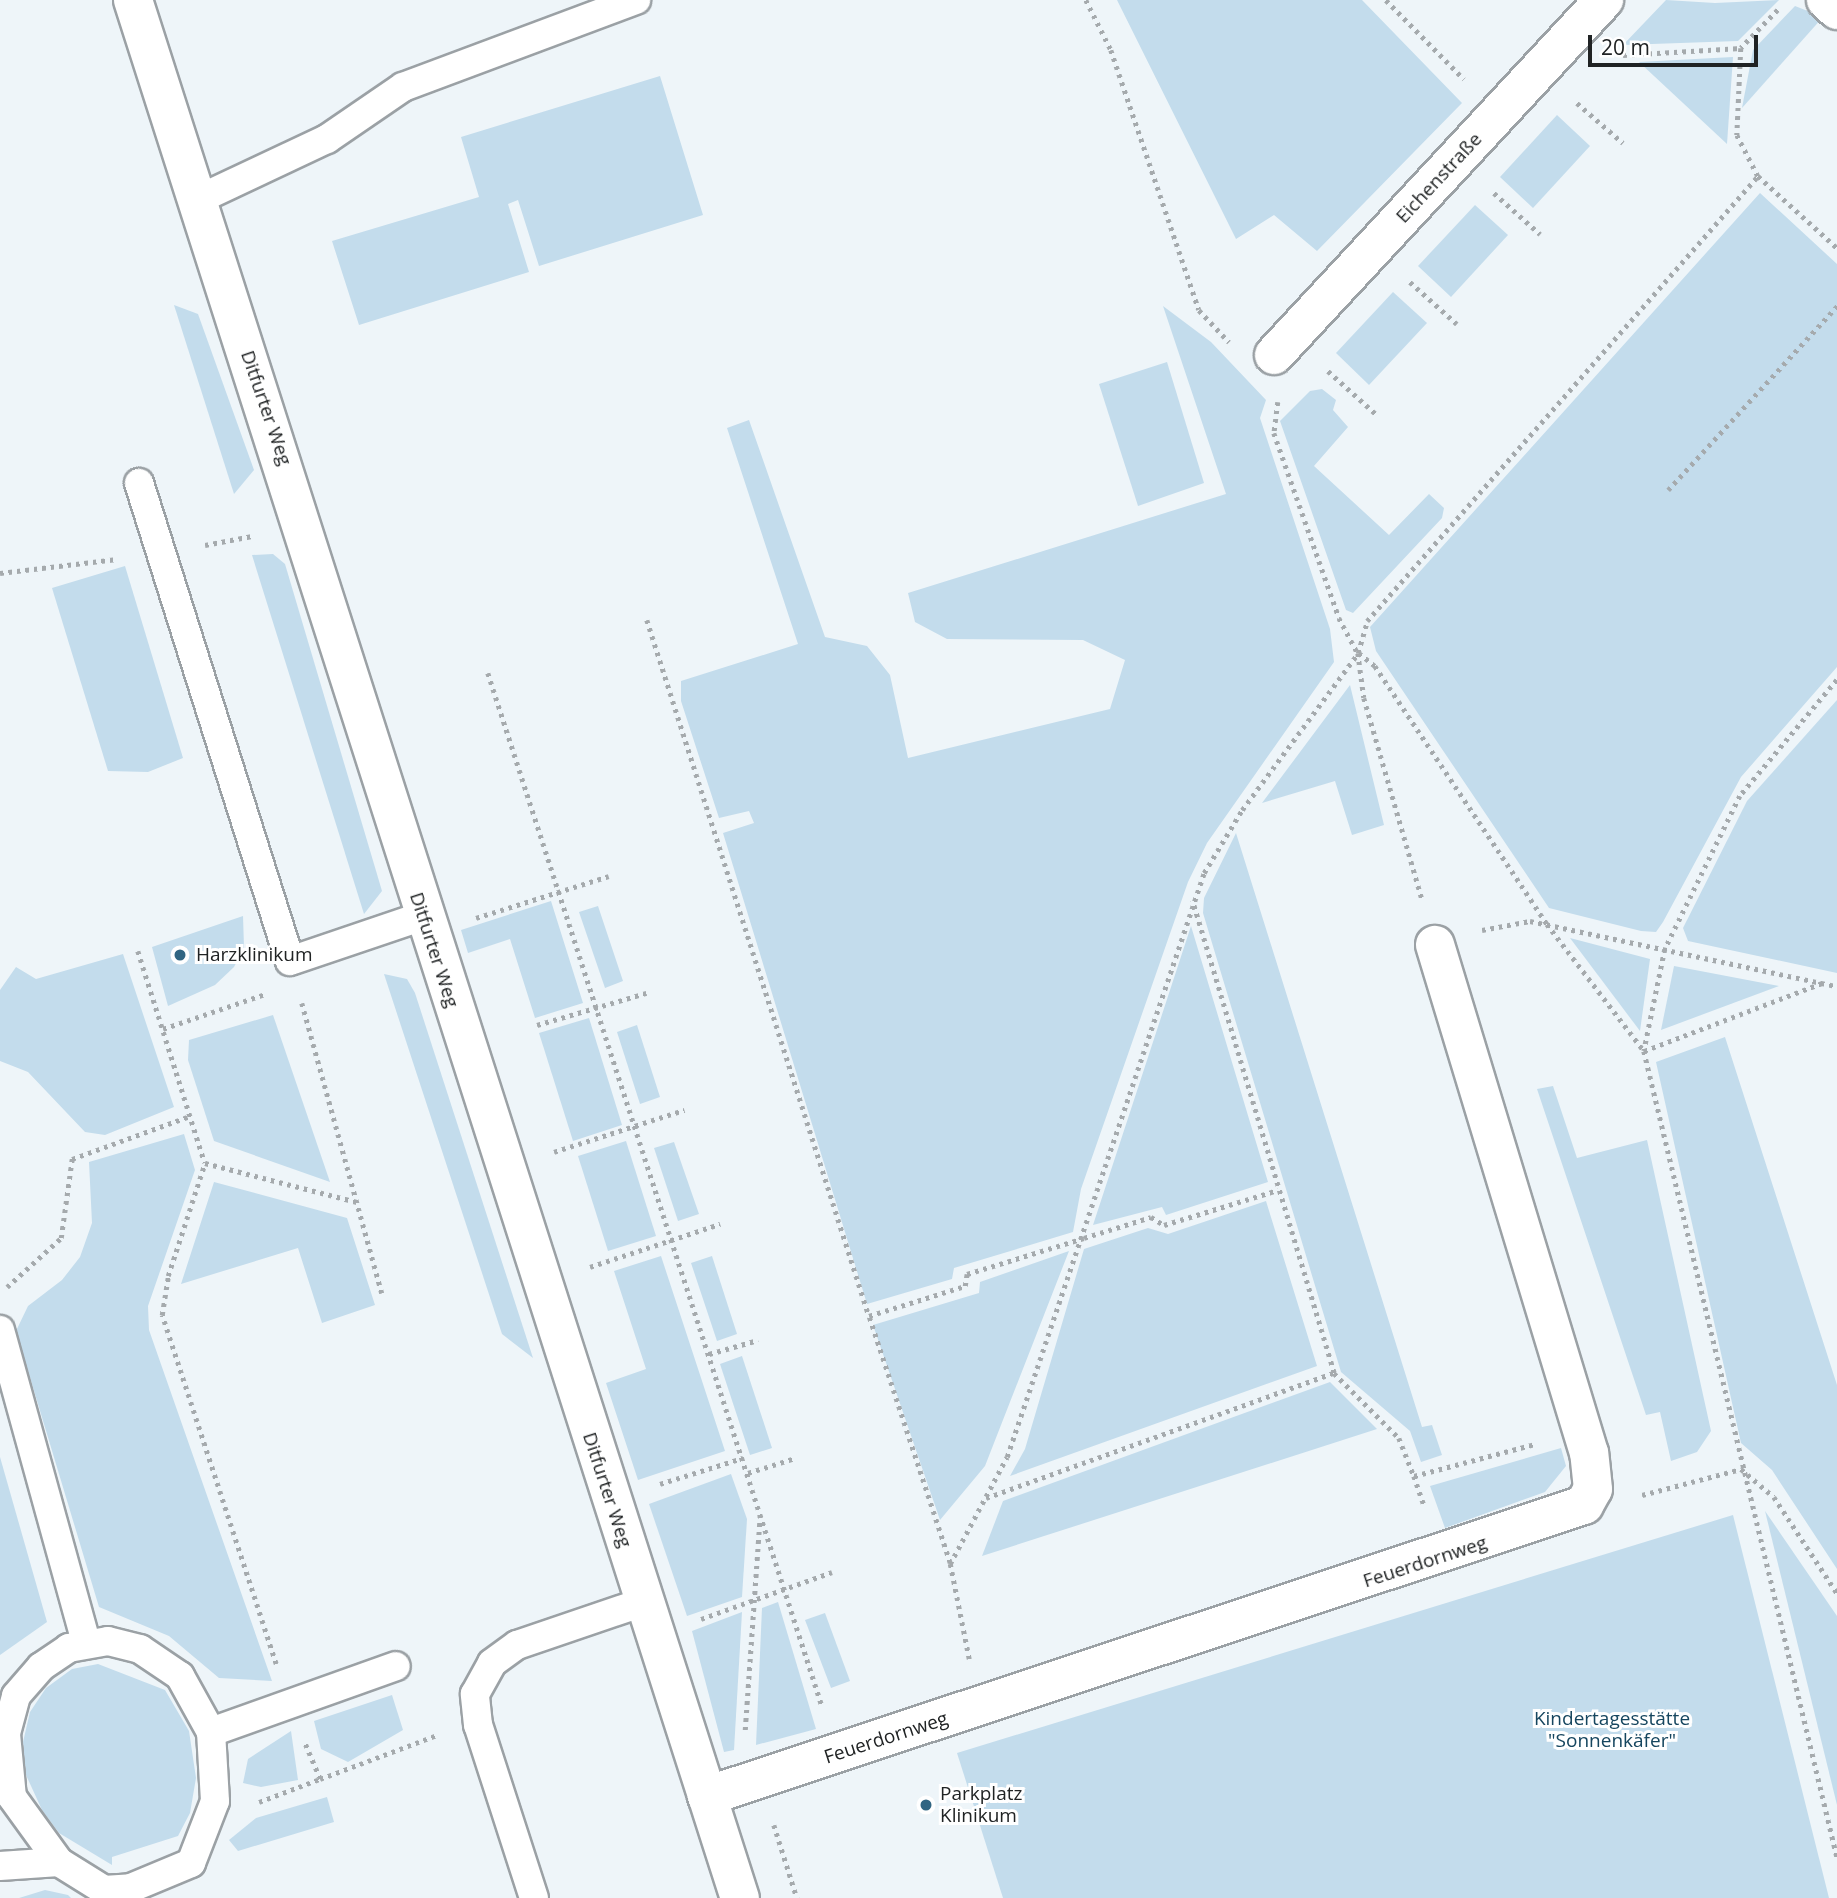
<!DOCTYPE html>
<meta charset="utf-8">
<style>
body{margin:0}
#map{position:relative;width:1837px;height:1898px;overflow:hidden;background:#eef5f9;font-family:"Open Sans",sans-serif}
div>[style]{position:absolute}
.green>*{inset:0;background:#c3dcec}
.path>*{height:4.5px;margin-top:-2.25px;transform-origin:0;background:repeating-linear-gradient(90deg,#a5aaad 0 3.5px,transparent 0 8.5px)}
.roads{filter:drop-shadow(2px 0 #9ba1a5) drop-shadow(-2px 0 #9ba1a5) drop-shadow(0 2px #9ba1a5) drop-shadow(0 -2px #9ba1a5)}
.service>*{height:28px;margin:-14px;padding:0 14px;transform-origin:14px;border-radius:14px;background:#fff}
.minor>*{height:38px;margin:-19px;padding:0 19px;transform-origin:19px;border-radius:19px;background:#fff}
.dots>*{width:19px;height:19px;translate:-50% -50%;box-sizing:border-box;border:4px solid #fff;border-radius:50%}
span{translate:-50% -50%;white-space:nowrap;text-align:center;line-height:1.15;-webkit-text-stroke:6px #fff;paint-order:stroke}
.street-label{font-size:19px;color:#202324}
.poi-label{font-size:19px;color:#202324}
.left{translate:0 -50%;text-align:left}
.park-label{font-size:19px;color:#16465f}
.scale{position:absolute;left:1588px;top:35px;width:170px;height:32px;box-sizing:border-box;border:4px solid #202324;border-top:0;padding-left:9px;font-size:21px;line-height:24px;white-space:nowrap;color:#202324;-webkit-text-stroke:5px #fff;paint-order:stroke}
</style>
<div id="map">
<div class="green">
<div style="clip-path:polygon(1117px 0,1362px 0,1462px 103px,1317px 251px,1274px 215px,1236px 239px)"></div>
<div style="clip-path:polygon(1666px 0,1715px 3px,1779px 0,1738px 41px,1623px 45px)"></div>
<div style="clip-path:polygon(1795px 6px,1823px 17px,1742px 108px,1753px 50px)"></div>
<div style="clip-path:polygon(1733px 57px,1727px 144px,1639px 62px)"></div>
<div style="clip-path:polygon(660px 76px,703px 215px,539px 266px,518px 200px,508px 204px,529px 272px,359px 325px,332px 241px,479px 197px,461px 137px)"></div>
<div style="clip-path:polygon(1557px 115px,1590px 146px,1533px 208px,1500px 177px)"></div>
<div style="clip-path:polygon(1760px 193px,1837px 264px,1837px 667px,1741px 777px,1663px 922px,1656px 932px,1641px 931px,1549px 908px,1376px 651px,1370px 627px)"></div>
<div style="clip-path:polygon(1475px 205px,1508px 235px,1451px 297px,1418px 266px)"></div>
<div style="clip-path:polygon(1393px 292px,1427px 323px,1369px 385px,1336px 353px)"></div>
<div style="clip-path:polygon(174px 305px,198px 314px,254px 470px,234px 494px)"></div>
<div style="clip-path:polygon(1163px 306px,1211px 342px,1266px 400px,1260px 418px,1330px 629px,1334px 662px,1207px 843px,1188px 882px,1081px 1189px,1073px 1232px,954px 1268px,952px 1279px,867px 1304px,723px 833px,754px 823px,749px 811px,719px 818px,681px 701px,681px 681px,798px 644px,727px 428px,749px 420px,825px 637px,867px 646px,890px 675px,908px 758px,1110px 709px,1125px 660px,1083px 640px,947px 639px,915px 622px,908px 593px,1226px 494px)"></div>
<div style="clip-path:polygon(1167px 362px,1204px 483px,1138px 506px,1099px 384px)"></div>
<div style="clip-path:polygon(1322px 389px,1336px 400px,1333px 410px,1348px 427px,1314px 466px,1389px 535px,1429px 494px,1444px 508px,1442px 518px,1353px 613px,1346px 610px,1280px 421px,1310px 391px)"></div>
<div style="clip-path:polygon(273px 554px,285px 564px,382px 891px,364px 914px,252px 555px)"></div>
<div style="clip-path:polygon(125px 566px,183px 758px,148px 772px,108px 771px,52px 588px)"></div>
<div style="clip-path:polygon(1350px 685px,1384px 825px,1352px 835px,1335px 781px,1262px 803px)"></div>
<div style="clip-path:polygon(1837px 700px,1837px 973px,1688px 941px,1683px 928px,1747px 801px)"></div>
<div style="clip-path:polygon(1236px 833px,1422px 1427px,1432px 1425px,1442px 1455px,1421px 1462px,1410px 1431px,1341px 1372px,1203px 913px,1204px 898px)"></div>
<div style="clip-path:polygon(551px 901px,583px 1003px,535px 1018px,510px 939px,468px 953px,461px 930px)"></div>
<div style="clip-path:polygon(598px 906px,623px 981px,605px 988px,579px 912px)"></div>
<div style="clip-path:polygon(243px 916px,244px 948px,234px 967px,215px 985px,168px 1006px,152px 947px)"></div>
<div style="clip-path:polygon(1191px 926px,1268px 1182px,1166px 1215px,1162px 1207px,1093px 1225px)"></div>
<div style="clip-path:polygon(1570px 938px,1650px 959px,1640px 1031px)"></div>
<div style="clip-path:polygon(123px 954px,174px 1107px,105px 1135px,85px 1132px,28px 1072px,0 1061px,0 990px,16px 967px,36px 979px)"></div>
<div style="clip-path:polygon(1674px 966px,1779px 986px,1661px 1030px)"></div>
<div style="clip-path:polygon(384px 974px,407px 979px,415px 993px,533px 1358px,502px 1334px)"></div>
<div style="clip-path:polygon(273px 1015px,330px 1182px,214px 1141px,188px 1060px,189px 1040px)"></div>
<div style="clip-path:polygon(589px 1018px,622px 1125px,573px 1141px,539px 1033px)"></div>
<div style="clip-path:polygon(637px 1025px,660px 1097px,640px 1104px,617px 1032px)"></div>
<div style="clip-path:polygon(1725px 1037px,1837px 1385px,1837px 1569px,1772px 1470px,1741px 1443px,1656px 1062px)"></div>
<div style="clip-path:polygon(1553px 1086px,1577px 1158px,1647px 1140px,1711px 1431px,1697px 1452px,1671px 1461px,1660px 1412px,1646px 1415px,1537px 1089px)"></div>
<div style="clip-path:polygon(184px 1134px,195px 1170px,148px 1306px,149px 1330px,272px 1681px,219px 1678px,169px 1636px,99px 1607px,16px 1331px,28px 1306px,62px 1280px,80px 1257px,92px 1223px,89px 1162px)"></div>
<div style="clip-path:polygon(626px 1141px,656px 1236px,608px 1251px,578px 1156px)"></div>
<div style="clip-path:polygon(674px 1142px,699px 1214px,678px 1221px,654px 1148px)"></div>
<div style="clip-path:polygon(214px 1182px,347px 1218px,375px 1305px,322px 1323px,298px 1248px,181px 1284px)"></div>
<div style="clip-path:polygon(1266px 1201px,1317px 1366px,1010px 1476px,1025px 1449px,1084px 1249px,1148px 1228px,1168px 1234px)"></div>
<div style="clip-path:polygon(1069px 1251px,985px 1466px,940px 1520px,873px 1325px,979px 1293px,980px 1282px)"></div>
<div style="clip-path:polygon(661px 1256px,725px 1451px,638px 1480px,606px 1383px,646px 1369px,614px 1271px)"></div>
<div style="clip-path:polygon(712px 1256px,737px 1334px,717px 1341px,691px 1263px)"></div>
<div style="clip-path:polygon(742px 1356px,772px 1448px,750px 1455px,720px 1364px)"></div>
<div style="clip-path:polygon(1330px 1382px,1377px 1429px,982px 1556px,1003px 1501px)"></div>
<div style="clip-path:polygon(1561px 1448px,1566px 1466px,1545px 1492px,1445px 1528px,1430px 1486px)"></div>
<div style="clip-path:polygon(0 1457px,47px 1622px,0 1655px)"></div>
<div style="clip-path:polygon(731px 1474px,747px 1519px,742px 1597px,687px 1616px,649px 1504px)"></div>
<div style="clip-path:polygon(1765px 1511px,1837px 1616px,1837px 1805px)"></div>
<div style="clip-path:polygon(1733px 1515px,1829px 1898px,1003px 1898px,957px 1753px)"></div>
<div style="clip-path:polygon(778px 1602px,816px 1729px,756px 1745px,762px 1608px)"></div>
<div style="clip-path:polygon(742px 1612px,734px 1750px,724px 1752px,692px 1631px)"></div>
<div style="clip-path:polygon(825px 1613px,850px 1681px,831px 1688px,805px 1620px)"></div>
<div style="clip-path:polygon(98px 1664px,165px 1690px,189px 1731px,196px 1778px,190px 1813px,178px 1836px,112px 1857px,112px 1865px,59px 1833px,42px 1810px,26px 1775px,23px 1742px,30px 1712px,46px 1688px,72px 1669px)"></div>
<div style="clip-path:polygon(392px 1695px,403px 1730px,348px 1762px,321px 1749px,314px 1721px)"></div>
<div style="clip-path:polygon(291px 1731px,298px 1780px,261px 1787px,243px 1783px,248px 1759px)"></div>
<div style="clip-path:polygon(327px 1797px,334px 1822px,238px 1851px,229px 1840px,256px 1818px)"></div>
<div style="clip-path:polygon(45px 1890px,68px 1895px,71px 1898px,19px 1898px)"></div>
</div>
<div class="path">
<div style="left:1086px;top:0;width:56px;rotate:63.4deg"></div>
<div style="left:1111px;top:50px;width:274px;rotate:71.3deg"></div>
<div style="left:1199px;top:310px;width:44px;rotate:46.8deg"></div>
<div style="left:1386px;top:0;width:111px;rotate:45.4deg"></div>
<div style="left:1778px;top:10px;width:53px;rotate:134.2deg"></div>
<div style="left:1741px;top:48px;width:87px;rotate:92.6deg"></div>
<div style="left:1737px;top:135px;width:46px;rotate:62.9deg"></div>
<div style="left:1758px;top:176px;width:107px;rotate:42.3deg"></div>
<div style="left:1623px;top:55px;width:118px;rotate:-3.4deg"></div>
<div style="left:1577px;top:103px;width:61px;rotate:41deg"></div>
<div style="left:1494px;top:193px;width:62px;rotate:41.7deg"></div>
<div style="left:1410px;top:282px;width:63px;rotate:41.8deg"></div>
<div style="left:1328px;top:371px;width:64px;rotate:41.9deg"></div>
<div style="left:1278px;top:402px;width:31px;rotate:97deg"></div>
<div style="left:1274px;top:433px;width:196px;rotate:70.6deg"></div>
<div style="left:1339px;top:618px;width:40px;rotate:62deg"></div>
<div style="left:1358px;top:653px;width:45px;rotate:82.4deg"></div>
<div style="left:1364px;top:698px;width:209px;rotate:73.9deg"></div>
<div style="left:1668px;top:490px;width:250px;rotate:-47.4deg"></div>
<div style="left:205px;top:545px;width:48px;rotate:-10.8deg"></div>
<div style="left:0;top:573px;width:118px;rotate:-6.8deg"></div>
<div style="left:647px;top:620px;width:731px;rotate:72.31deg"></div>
<div style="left:1359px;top:653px;width:21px;rotate:39deg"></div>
<div style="left:1375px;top:666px;width:310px;rotate:56.3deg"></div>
<div style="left:1547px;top:924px;width:160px;rotate:52.6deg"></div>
<div style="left:1644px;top:1051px;width:191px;rotate:-20.9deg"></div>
<div style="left:488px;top:673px;width:1086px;rotate:72.08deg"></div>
<div style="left:1837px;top:680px;width:151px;rotate:129.9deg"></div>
<div style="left:1740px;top:796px;width:170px;rotate:116.1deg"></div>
<div style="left:1665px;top:949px;width:104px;rotate:101.6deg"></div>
<div style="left:1644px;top:1051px;width:829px;rotate:76.53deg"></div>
<div style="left:476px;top:918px;width:139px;rotate:-17.5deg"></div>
<div style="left:1482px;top:930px;width:49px;rotate:-10.6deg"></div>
<div style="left:1530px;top:921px;width:314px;rotate:12deg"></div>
<div style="left:138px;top:951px;width:222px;rotate:72.5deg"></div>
<div style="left:302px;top:1003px;width:301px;rotate:74.6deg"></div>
<div style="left:537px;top:1025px;width:114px;rotate:-16.4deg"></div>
<div style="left:163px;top:1029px;width:108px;rotate:-18.9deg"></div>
<div style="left:554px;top:1152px;width:137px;rotate:-17.9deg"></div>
<div style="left:590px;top:1267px;width:137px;rotate:-18.3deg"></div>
<div style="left:7px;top:1287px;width:73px;rotate:-42.2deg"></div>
<div style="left:61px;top:1238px;width:80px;rotate:-82.1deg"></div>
<div style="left:72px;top:1159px;width:126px;rotate:-20deg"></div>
<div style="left:709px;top:1354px;width:51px;rotate:-15.9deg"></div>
<div style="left:1334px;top:1373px;width:92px;rotate:45deg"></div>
<div style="left:1399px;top:1438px;width:41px;rotate:68.5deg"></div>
<div style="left:1414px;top:1476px;width:125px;rotate:-14.8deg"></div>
<div style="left:748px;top:1473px;width:49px;rotate:-17.7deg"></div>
<div style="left:1414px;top:1476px;width:31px;rotate:71deg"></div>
<div style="left:660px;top:1484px;width:87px;rotate:-17.4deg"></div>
<div style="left:1642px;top:1495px;width:102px;rotate:-14.7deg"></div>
<div style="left:1741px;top:1469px;width:43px;rotate:40.3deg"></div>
<div style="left:1774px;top:1497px;width:115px;rotate:56.7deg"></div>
<div style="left:986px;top:1498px;width:370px;rotate:-19.8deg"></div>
<div style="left:1334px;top:1373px;width:493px;rotate:-106.7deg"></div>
<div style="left:950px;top:1563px;width:260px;rotate:-108.2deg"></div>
<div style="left:869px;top:1316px;width:101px;rotate:-17.4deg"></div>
<div style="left:965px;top:1286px;width:12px;rotate:-81deg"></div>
<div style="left:967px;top:1274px;width:122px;rotate:-17.1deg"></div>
<div style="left:1084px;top:1238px;width:70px;rotate:-17.4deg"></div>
<div style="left:1151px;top:1217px;width:15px;rotate:32deg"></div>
<div style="left:1164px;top:1225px;width:119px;rotate:-17.1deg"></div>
<div style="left:701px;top:1619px;width:139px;rotate:-19.7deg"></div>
<div style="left:969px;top:1659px;width:97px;rotate:-101.3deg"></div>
<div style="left:950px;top:1564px;width:121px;rotate:-62deg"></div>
<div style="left:1007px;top:1457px;width:616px;rotate:-71.36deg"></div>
<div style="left:1204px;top:873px;width:74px;rotate:-58.9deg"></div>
<div style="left:1242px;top:810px;width:195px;rotate:-53.5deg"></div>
<div style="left:1358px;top:653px;width:33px;rotate:-74deg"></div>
<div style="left:1367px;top:621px;width:592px;rotate:-48.7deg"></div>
<div style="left:276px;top:1664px;width:367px;rotate:-108.1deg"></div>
<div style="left:162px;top:1315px;width:39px;rotate:-81deg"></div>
<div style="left:168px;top:1276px;width:119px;rotate:-71.9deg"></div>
<div style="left:205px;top:1163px;width:157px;rotate:14.4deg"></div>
<div style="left:745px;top:1730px;width:215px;rotate:-86deg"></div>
<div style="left:320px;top:1779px;width:125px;rotate:-20.6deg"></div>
<div style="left:259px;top:1802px;width:65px;rotate:-20.7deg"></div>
<div style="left:320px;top:1779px;width:38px;rotate:-113deg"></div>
<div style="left:774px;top:1825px;width:77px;rotate:72.5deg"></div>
</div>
<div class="roads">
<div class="service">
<div style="left:195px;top:201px;width:146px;rotate:-25.2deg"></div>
<div style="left:327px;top:139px;width:92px;rotate:-34.4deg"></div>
<div style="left:403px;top:87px;width:249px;rotate:-20.5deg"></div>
<div style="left:139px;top:483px;width:501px;rotate:72.47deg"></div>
<div style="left:290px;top:961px;width:140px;rotate:-18.7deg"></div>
<div style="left:0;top:1330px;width:325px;rotate:74.6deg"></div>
<div style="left:211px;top:1732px;width:196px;rotate:-19.6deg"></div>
<div style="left:0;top:1866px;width:59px;rotate:-3.9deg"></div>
<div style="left:59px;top:1862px;width:53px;rotate:31.9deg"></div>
<div style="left:104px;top:1890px;width:27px;rotate:-4deg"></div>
<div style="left:131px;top:1888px;width:65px;rotate:-22.6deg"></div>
<div style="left:191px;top:1863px;width:66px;rotate:-68.8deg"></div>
<div style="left:215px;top:1801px;width:69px;rotate:-93.3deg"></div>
<div style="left:211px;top:1732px;width:64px;rotate:-119deg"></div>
<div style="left:180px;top:1676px;width:48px;rotate:-146deg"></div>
<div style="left:140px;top:1649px;width:33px;rotate:-166deg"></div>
<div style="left:108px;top:1641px;width:40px;rotate:170deg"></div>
<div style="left:69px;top:1648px;width:34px;rotate:146deg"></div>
<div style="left:41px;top:1667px;width:38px;rotate:131deg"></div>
<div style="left:16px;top:1696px;width:39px;rotate:105deg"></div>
<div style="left:6px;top:1734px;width:63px;rotate:84.6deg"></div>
<div style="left:12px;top:1797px;width:80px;rotate:54.1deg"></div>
<div style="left:534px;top:1898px;width:182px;rotate:-107.9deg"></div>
<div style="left:478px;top:1725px;width:31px;rotate:-96deg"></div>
<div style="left:475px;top:1694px;width:35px;rotate:-61deg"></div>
<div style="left:492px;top:1663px;width:31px;rotate:-36deg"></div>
<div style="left:517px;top:1645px;width:133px;rotate:-18.8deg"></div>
</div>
<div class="minor">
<div style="left:133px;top:0;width:1993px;rotate:72.27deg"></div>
<div style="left:1826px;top:0;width:15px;rotate:42deg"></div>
<div style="left:1274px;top:355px;width:485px;rotate:-47.1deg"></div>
<div style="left:707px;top:1796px;width:924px;rotate:-18.36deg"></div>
<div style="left:1584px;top:1505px;width:18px;rotate:-61deg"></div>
<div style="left:1593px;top:1489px;width:36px;rotate:-96deg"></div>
<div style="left:1589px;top:1453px;width:531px;rotate:-106.86deg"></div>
</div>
</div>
<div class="dots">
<div style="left:180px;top:955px;background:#316582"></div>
<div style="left:926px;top:1805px;background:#316582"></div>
</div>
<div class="street-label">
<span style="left:1439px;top:178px;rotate:-47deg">Eichenstraße</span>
<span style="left:266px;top:408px;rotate:71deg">Ditfurter Weg</span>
<span style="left:434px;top:950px;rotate:72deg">Ditfurter Weg</span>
<span style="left:607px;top:1490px;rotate:72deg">Ditfurter Weg</span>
<span style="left:1425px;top:1562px;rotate:-18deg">Feuerdornweg</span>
<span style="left:886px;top:1738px;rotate:-18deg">Feuerdornweg</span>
</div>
<div class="poi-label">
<span class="left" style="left:196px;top:955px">Harzklinikum</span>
<span class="left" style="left:940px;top:1805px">Parkplatz<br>Klinikum</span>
</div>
<div class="park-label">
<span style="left:1612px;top:1730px">Kindertagesstätte<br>"Sonnenkäfer"</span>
</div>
<div class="scale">20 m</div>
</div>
